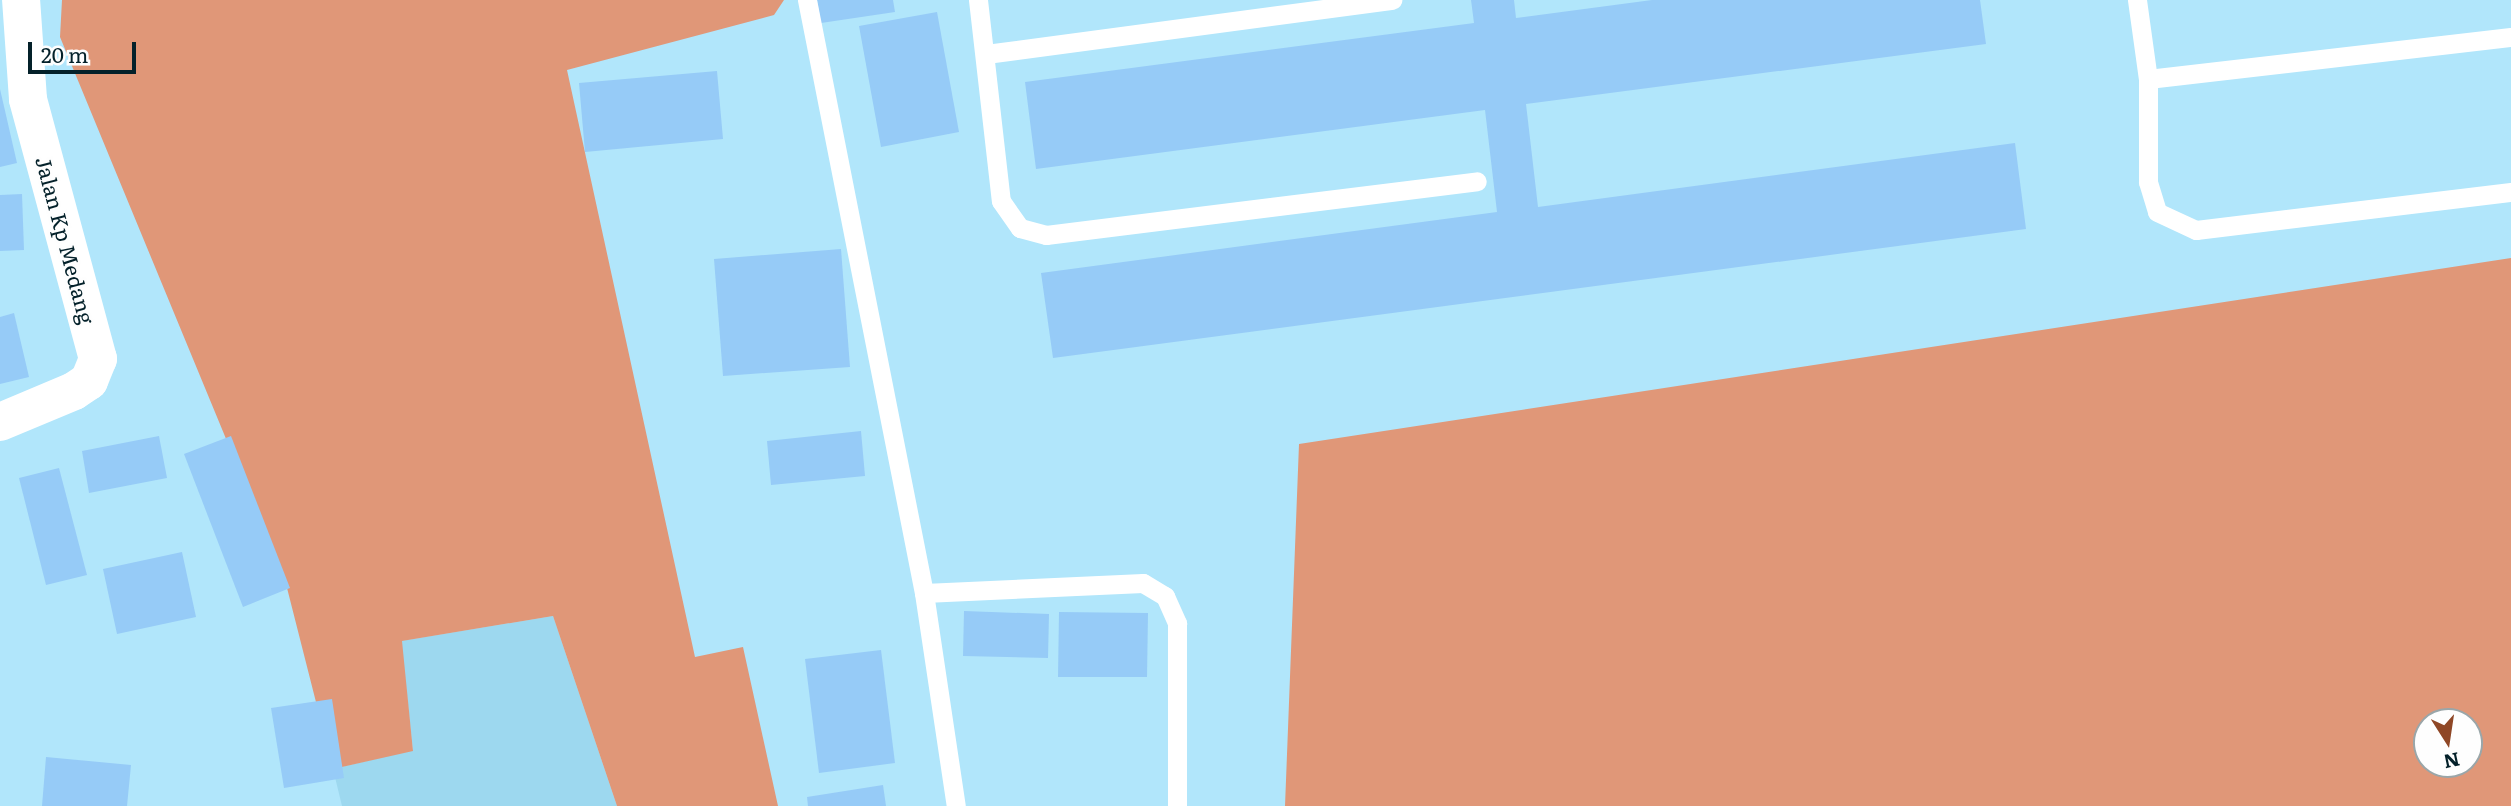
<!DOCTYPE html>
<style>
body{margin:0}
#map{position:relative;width:2511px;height:806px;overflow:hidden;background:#b1e6fb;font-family:Literata,serif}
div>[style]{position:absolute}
.built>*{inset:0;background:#9dd8ef}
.green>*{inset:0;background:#e09778}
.building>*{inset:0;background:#96cbf7}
.lane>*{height:19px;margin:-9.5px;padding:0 9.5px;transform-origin:9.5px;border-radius:9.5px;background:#fff}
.street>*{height:38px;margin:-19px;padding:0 19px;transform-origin:19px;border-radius:19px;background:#fff}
span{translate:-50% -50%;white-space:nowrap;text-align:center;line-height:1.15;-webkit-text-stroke:6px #fefefe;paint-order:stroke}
.street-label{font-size:21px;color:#04212a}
.north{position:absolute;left:2413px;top:708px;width:70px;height:70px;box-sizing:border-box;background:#fefefe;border:2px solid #9aa6a9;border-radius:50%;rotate:168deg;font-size:19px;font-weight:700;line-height:28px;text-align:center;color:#04212a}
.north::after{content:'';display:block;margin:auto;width:24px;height:32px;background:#8f4726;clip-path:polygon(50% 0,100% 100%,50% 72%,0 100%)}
.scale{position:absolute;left:28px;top:42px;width:108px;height:32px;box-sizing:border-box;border:4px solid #04212a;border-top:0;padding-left:9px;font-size:21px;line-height:24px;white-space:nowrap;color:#04212a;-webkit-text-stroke:5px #fefefe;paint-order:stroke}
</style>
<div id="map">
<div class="built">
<div style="clip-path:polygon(553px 616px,617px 806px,342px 806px,333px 769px,413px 750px,401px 641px)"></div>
</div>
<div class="green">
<div style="clip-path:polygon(62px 0,784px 0,774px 15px,567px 70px,695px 657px,743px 647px,778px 806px,617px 806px,553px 616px,402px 641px,413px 751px,333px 769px,286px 584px,60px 37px)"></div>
<div style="clip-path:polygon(evenodd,2511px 258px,2511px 806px,1285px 806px,1299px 444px,2511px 258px,2469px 722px,2469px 764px,2427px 764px,2427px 722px,2469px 722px)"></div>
</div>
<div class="building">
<div style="clip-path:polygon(817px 0,893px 0,895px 12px,821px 23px)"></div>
<div style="clip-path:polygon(1471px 0,1514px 0,1516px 18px,1652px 0,1980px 0,1986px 44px,1526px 104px,1538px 207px,2015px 143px,2026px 229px,1053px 358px,1041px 273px,1497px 212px,1485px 110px,1036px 169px,1025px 82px,1474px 23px)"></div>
<div style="clip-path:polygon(937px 12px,959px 132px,881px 147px,859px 26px)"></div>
<div style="clip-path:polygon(717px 71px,723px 139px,585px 152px,579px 83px)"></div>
<div style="clip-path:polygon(0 89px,17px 163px,0 167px)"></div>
<div style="clip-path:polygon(22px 194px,24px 250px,0 251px,0 195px)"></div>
<div style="clip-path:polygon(841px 249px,850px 367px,723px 376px,714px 259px)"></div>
<div style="clip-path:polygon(14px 313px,29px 377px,0 384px,0 317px)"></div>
<div style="clip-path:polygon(861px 431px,865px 476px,771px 485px,767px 441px)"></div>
<div style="clip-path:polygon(159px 436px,167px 478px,89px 493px,82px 451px)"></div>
<div style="clip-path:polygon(231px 436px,290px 588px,243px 607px,184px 454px)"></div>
<div style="clip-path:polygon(59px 468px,87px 575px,46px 585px,19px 478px)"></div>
<div style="clip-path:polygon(182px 552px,196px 617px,117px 634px,103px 569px)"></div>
<div style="clip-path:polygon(964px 611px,1049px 614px,1048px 658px,963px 656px)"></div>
<div style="clip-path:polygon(1059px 612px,1148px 613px,1147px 677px,1058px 677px)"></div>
<div style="clip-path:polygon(881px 650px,895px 763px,819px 773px,805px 659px)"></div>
<div style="clip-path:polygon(332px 699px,344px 778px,284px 788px,271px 708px)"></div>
<div style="clip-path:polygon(46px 757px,131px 765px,127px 806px,42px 806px)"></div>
<div style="clip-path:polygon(883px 785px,886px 806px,808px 806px,807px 797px)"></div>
</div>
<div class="lane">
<div style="left:807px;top:0;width:604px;rotate:78.84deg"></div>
<div style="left:924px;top:593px;width:215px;rotate:81.5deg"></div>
<div style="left:978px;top:0;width:202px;rotate:83.5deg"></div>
<div style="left:1001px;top:201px;width:33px;rotate:55deg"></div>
<div style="left:1020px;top:228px;width:27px;rotate:15deg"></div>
<div style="left:1046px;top:235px;width:434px;rotate:-7.1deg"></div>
<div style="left:2137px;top:0;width:80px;rotate:82.1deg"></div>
<div style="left:2148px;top:79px;width:103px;rotate:90deg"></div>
<div style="left:2148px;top:182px;width:31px;rotate:73deg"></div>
<div style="left:2157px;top:212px;width:43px;rotate:24.8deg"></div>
<div style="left:2196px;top:230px;width:317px;rotate:-6.9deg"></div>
<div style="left:986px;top:54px;width:410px;rotate:-7.6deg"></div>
<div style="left:2148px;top:79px;width:365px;rotate:-6.6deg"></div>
<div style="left:924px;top:593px;width:219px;rotate:-2.6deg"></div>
<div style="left:1143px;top:583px;width:26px;rotate:31deg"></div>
<div style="left:1165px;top:596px;width:30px;rotate:66deg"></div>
<div style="left:1177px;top:623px;width:183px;rotate:90deg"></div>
</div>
<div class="street">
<div style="left:0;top:422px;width:80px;rotate:-22.7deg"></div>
<div style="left:74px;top:391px;width:18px;rotate:-34deg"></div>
<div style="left:89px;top:381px;width:24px;rotate:-68deg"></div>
<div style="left:98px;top:359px;width:269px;rotate:-105.1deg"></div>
<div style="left:28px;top:99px;width:99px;rotate:-94deg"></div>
</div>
<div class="street-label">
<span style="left:66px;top:240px;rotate:75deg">Jalan Kp Medang</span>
</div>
<div class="north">N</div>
<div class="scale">20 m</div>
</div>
